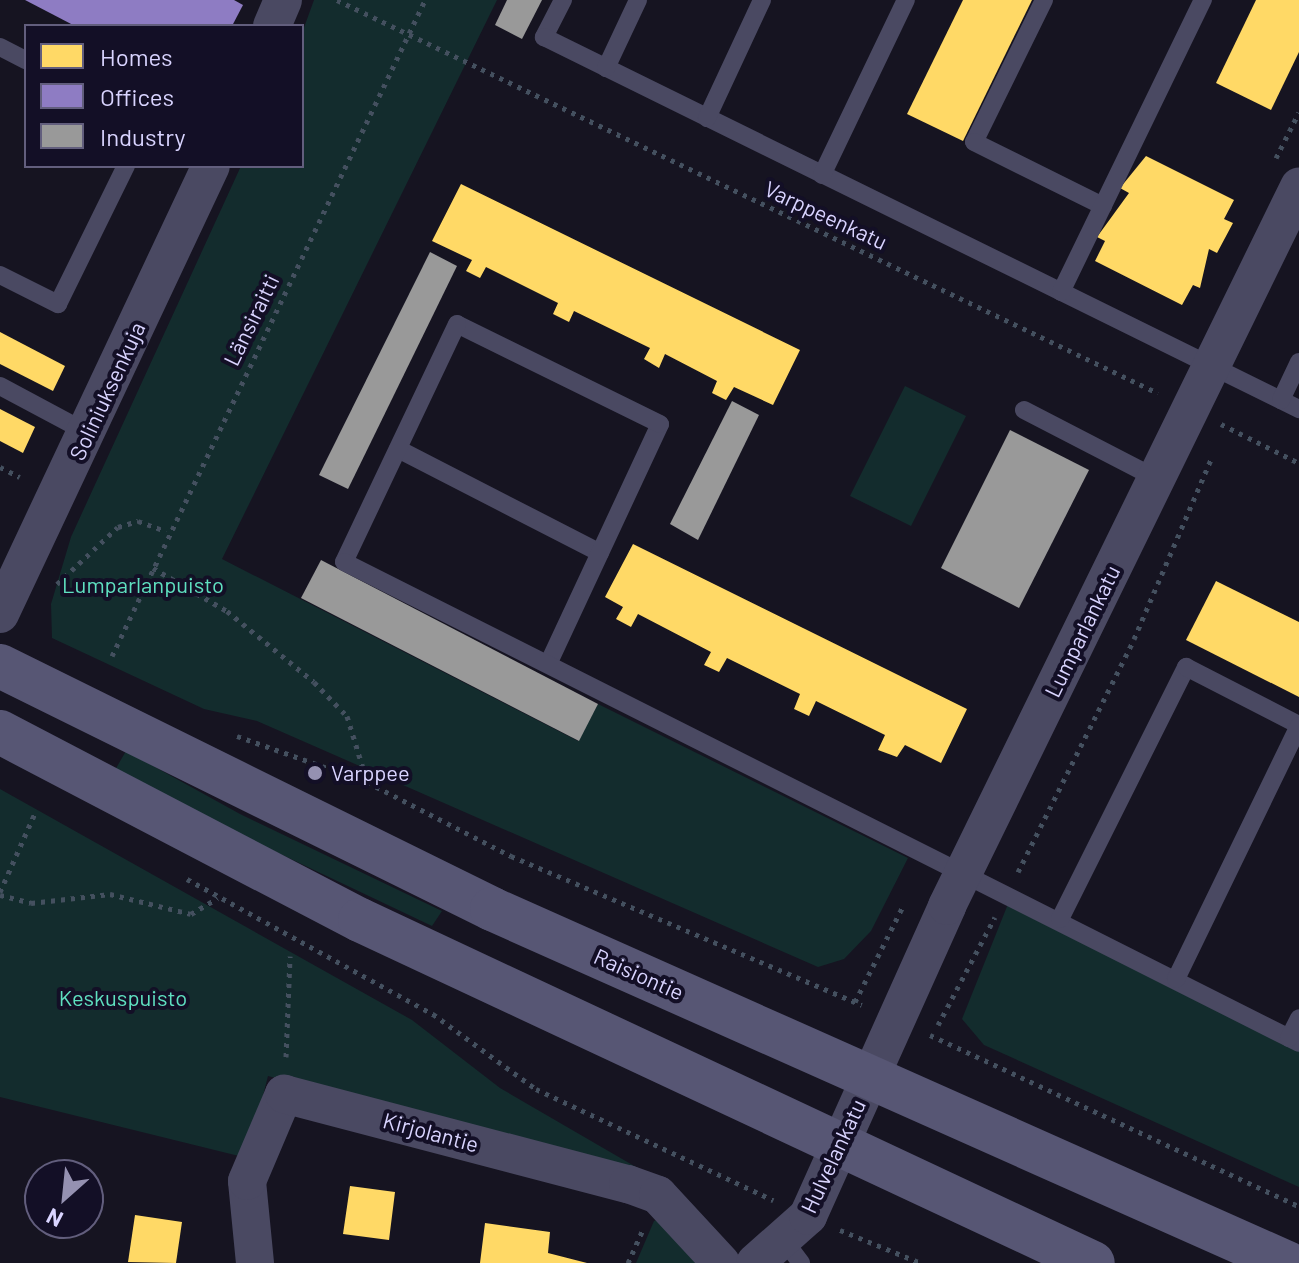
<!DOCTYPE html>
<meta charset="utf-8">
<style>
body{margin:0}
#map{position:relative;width:1299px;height:1263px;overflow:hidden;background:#161421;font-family:Barlow,sans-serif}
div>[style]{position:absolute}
.green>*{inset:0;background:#132c2d}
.homes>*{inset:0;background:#ffd966}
.offices>*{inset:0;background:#8e7cc3}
.industry>*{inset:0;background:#999}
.path>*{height:5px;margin-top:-2.5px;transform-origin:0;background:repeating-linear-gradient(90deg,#44505f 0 4px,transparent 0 10px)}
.service>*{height:18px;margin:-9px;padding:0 9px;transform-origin:9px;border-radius:9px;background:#4a4962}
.minor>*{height:38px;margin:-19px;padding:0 19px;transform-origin:19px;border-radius:19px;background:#4a4962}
.secondary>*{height:44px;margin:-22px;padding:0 22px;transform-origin:22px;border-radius:22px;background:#575674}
.dots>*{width:22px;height:22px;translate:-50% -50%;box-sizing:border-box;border:4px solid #130f26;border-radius:50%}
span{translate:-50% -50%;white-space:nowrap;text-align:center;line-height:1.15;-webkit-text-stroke:8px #130f26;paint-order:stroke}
.street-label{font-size:22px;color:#d9d4ff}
.park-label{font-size:22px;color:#5fe0c0}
.poi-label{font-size:22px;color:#d9d4ff}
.left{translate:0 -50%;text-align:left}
.legend{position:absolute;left:24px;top:24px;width:280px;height:144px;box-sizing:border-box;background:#130f26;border:2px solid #625e7d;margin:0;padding:10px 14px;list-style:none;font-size:24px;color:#d9d4ff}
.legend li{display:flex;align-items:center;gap:16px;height:40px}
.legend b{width:40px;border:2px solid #625e7d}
.north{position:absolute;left:24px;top:1159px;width:80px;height:80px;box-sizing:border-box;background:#130f26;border:2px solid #625e7d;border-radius:50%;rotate:207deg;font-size:22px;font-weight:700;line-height:32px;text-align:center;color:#d9d4ff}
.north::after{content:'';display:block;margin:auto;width:28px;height:36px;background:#9591b1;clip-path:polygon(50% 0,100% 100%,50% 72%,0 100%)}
</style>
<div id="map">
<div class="green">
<div style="clip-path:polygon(314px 0,497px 0,222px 559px,578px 741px,598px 704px,908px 858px,871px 931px,844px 959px,818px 967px,257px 721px,204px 709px,52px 638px,51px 604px,71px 537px,241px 166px,302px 166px,302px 33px)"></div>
<div style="clip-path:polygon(905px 386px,966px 416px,911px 526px,850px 496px)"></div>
<div style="clip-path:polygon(126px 751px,240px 814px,442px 911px,432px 926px,230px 830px,115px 770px)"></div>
<div style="clip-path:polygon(0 789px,412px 1020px,500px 1088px,648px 1174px,268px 1076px,247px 1158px,0 1097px)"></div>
<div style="clip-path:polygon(1008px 904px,1299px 1048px,1299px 1187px,984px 1045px,962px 1019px)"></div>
<div style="clip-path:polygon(666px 1217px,707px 1263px,636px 1263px,654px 1221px)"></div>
</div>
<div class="homes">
<div style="clip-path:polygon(963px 0,1032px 0,963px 141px,907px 114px)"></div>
<div style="clip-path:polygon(1256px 0,1299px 0,1299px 52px,1271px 110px,1216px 83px)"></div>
<div style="clip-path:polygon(1146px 156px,1234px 200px,1224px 219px,1233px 223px,1217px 253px,1209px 249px,1200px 288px,1193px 285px,1182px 305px,1095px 261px,1105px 241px,1097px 237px,1129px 193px,1120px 188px)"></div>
<div style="clip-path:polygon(461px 184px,800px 350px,773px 405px,734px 387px,726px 400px,712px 393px,717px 381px,665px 354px,659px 368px,644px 359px,650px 348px,574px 311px,569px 322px,553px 314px,558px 303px,486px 267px,480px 278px,466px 271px,472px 260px,432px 241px)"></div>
<div style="clip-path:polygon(0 332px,65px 366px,53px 391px,0 364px)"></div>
<div style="clip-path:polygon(0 409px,35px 427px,23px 453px,0 441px)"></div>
<div style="clip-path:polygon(633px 544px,967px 709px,941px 763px,905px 745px,897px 757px,878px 750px,885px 735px,816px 701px,809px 716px,794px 709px,800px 694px,727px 658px,719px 672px,704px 665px,711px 652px,638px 614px,631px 627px,616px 619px,623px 607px,605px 597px)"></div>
<div style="clip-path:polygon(1216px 581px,1299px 622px,1299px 697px,1186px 640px)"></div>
<div style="clip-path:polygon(350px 1186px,395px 1192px,389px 1240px,343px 1234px)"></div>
<div style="clip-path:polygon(135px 1215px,182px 1222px,176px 1263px,128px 1262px)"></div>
<div style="clip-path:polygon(485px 1223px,550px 1232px,548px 1253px,587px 1263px,480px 1263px)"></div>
</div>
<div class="offices">
<div style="clip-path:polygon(25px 0,234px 0,243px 5px,232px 26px,75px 26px)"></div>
</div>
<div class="industry">
<div style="clip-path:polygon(507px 0,542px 0,522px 39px,495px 25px)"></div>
<div style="clip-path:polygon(430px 252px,457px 266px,348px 489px,319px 475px)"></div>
<div style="clip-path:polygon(732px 401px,759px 415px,698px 540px,670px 524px)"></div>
<div style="clip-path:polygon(1010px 430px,1089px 470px,1019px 608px,941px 568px)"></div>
<div style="clip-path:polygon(321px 560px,598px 704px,579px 741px,301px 598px)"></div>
</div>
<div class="path">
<div style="left:337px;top:0;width:910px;rotate:25.58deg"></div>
<div style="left:1276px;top:158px;width:51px;rotate:-63.4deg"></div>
<div style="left:1221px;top:424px;width:87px;rotate:26.6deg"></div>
<div style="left:0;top:467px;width:22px;rotate:27deg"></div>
<div style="left:153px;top:568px;width:86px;rotate:30.2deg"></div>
<div style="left:227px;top:611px;width:112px;rotate:39.2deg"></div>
<div style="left:314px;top:682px;width:47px;rotate:45.9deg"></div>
<div style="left:347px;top:716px;width:68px;rotate:72.9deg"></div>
<div style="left:57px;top:584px;width:83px;rotate:-43.1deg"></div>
<div style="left:118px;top:527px;width:21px;rotate:-17deg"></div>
<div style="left:138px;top:521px;width:30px;rotate:20deg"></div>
<div style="left:112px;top:656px;width:727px;rotate:-64.49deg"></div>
<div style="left:237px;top:736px;width:138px;rotate:19.5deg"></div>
<div style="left:367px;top:782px;width:162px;rotate:27.2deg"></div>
<div style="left:511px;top:856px;width:381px;rotate:23deg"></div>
<div style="left:1018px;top:872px;width:260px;rotate:-63.5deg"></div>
<div style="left:1134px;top:639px;width:198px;rotate:-66.8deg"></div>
<div style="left:187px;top:879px;width:281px;rotate:28.8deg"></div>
<div style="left:433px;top:1014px;width:127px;rotate:36.1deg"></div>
<div style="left:536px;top:1089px;width:262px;rotate:25.1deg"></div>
<div style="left:0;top:892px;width:86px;rotate:-66.1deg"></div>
<div style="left:0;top:895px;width:32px;rotate:14deg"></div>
<div style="left:31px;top:903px;width:80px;rotate:-6.5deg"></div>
<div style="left:110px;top:894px;width:83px;rotate:13.9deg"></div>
<div style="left:191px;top:914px;width:31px;rotate:-31deg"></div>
<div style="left:855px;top:1002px;width:105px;rotate:-63.4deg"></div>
<div style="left:938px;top:1025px;width:122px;rotate:-62.2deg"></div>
<div style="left:930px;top:1035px;width:407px;rotate:24.9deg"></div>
<div style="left:286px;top:1057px;width:101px;rotate:-87.7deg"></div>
<div style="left:840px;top:1230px;width:87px;rotate:22.2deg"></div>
<div style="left:628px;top:1263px;width:36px;rotate:-66deg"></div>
</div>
<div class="service">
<div style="left:563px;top:0;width:42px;rotate:117.2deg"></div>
<div style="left:544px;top:37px;width:842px;rotate:26.23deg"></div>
<div style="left:1044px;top:0;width:158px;rotate:116.2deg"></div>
<div style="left:974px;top:142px;width:144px;rotate:26.4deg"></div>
<div style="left:0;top:47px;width:29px;rotate:27deg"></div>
<div style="left:606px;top:68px;width:75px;rotate:-64.8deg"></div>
<div style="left:707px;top:118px;width:130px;rotate:-65deg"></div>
<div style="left:822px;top:175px;width:194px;rotate:-64.4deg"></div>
<div style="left:0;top:275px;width:65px;rotate:26.6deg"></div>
<div style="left:58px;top:304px;width:154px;rotate:-63.8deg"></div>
<div style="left:1061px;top:292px;width:325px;rotate:-64.1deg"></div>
<div style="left:0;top:386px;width:100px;rotate:28.1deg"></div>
<div style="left:1281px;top:400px;width:42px;rotate:-64.7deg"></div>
<div style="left:1024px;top:410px;width:148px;rotate:27.3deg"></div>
<div style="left:398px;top:449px;width:227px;rotate:27.2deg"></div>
<div style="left:550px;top:660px;width:260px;rotate:-65deg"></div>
<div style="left:660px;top:424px;width:226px;rotate:-153.8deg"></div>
<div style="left:457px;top:324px;width:263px;rotate:115.4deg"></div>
<div style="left:344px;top:562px;width:1069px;rotate:26.73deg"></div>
<div style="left:1060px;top:919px;width:282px;rotate:-63.4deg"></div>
<div style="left:1186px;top:667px;width:127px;rotate:27.2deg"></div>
<div style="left:1176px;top:979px;width:281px;rotate:-64.1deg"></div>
<div style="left:1289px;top:1038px;width:22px;rotate:-63deg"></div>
<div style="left:786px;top:1243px;width:25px;rotate:53deg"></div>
</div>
<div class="minor">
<div style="left:272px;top:26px;width:28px;rotate:-67deg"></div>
<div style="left:0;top:614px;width:495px;rotate:-64.8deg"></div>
<div style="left:255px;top:1263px;width:82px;rotate:-95.6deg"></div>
<div style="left:247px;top:1181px;width:95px;rotate:-67deg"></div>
<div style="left:284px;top:1094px;width:356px;rotate:14.7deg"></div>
<div style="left:628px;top:1184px;width:32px;rotate:20deg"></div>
<div style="left:658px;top:1195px;width:93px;rotate:47.2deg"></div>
<div style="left:755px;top:1263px;width:71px;rotate:-41.6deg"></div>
<div style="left:808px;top:1216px;width:340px;rotate:-65.8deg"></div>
<div style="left:947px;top:906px;width:801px;rotate:-63.92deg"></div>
</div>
<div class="secondary">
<div style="left:0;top:666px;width:549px;rotate:26.28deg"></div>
<div style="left:492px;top:909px;width:870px;rotate:24deg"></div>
<div style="left:0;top:732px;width:406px;rotate:27.6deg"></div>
<div style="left:360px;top:920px;width:809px;rotate:25.08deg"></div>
</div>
<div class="dots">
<div style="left:315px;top:773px;background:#9591b1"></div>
</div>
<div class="street-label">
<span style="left:826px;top:215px;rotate:25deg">Varppeenkatu</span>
<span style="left:251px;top:320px;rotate:-64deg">Länsiraitti</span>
<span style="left:107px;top:391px;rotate:-65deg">Soliniuksenkuja</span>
<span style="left:1082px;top:631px;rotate:-64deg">Lumparlankatu</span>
<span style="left:639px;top:974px;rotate:24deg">Raisiontie</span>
<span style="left:431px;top:1132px;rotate:15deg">Kirjolantie</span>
<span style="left:833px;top:1156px;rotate:-65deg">Hulvelankatu</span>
</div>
<div class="park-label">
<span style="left:143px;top:585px">Lumparlanpuisto</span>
<span style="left:123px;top:998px">Keskuspuisto</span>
</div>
<div class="poi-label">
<span class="left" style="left:331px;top:773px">Varppee</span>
</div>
<ul class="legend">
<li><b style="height:22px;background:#ffd966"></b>Homes</li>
<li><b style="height:22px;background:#8e7cc3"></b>Offices</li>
<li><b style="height:22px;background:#999"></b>Industry</li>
</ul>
<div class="north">N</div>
</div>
